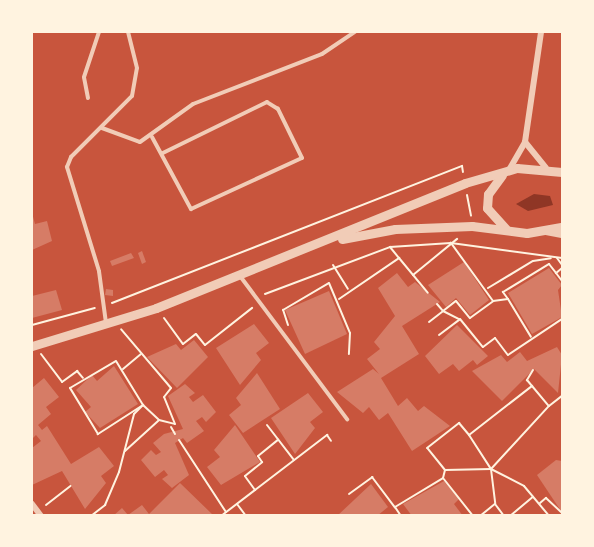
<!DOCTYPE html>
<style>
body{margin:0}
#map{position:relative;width:594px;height:547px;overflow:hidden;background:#c8553d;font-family:Quicksand,sans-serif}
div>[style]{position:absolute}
.water>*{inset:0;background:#8f3625}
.building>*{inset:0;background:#d67c66}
.path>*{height:2px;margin:-1px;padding:0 1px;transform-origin:1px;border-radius:1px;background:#fff3e0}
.service>*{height:4px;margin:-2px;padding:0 2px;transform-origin:2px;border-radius:2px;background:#f1ccb7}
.minor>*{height:6px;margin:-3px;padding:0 3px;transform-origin:3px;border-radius:3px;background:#f1ccb7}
.tertiary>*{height:9px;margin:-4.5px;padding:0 4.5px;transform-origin:4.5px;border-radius:4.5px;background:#f1ccb7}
span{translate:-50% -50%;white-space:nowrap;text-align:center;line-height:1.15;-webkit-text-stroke:5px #fff3e0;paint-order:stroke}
.frame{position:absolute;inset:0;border:33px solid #fff3e0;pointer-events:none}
</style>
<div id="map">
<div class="water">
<div style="clip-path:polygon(534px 194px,550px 196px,553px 205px,528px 211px,516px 204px)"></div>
</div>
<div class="building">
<div style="clip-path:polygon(32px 213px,35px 224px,47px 221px,52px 241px,32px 250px)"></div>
<div style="clip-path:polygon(142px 251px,146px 262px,142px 264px,138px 253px)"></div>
<div style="clip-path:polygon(131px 253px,134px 258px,112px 266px,110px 261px)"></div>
<div style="clip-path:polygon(464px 262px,489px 300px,470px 315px,456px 298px,446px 307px,428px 285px)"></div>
<div style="clip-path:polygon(549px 268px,562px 285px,558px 290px,562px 317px,532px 334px,508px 293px)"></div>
<div style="clip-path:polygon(397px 273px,408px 287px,415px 282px,440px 302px,402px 326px,419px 354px,381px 378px,398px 406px,407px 398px,418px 411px,424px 406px,450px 426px,412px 451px,388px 413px,379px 420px,369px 407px,363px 413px,337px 392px,373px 369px,379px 374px,367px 359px,380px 349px,374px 342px,395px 316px,378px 288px)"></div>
<div style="clip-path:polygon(106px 289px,113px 290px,113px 296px,105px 295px)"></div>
<div style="clip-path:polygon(56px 290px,62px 310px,32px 318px,32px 296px)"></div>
<div style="clip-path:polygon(329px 291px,347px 334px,305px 354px,285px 310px)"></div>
<div style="clip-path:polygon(254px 324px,269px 343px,256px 353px,261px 360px,240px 385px,216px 348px)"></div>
<div style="clip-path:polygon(457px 325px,488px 356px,477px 365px,473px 360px,459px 371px,453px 364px,439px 374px,425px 356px)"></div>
<div style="clip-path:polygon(194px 340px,208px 357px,177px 388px,147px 357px,176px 344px,181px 350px)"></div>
<div style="clip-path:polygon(557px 347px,562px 355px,558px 393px,534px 369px,502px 401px,472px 371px,501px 355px,507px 362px,520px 352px,527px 361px)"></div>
<div style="clip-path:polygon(114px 366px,138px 404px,100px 428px,85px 412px,91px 407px,76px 390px,92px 375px,97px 381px)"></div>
<div style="clip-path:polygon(257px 373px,280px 409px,243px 433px,229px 415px,241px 405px,236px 398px)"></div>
<div style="clip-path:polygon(44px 378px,59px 397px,46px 407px,51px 414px,38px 425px,42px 430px,47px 426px,71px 464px,99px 447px,114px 466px,101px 476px,106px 483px,85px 509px,62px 471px,32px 485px,32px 448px,41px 441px,36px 435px,32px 439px,32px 388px)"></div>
<div style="clip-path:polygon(185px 384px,195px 393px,189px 397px,193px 402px,203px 395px,216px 412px,206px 422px,202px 417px,196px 421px,204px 431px,187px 443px,183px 438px,175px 443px,189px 475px,172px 488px,162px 479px,168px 475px,164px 470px,155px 477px,141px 460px,151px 450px,156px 455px,161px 452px,153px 443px,164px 434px,183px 429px,168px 396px)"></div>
<div style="clip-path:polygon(308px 393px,323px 412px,310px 422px,315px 428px,295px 454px,271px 418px)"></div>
<div style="clip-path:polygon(235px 425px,260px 462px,221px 485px,207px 467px,220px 457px,214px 450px)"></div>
<div style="clip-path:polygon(556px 460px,562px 461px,561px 511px,537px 475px)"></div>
<div style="clip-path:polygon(444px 481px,459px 499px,454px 504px,463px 516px,412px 516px,403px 504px)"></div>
<div style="clip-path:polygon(180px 483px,212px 514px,113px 516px,122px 508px,128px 515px,142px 505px,149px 514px)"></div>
<div style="clip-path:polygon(371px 484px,388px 507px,377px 516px,337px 516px)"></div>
</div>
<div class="path">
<div style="left:467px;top:195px;width:21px;rotate:79deg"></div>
<div style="left:390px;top:247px;width:14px;rotate:51deg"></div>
<div style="left:557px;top:258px;width:9px;rotate:54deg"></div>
<div style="left:333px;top:265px;width:28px;rotate:58deg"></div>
<div style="left:562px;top:268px;width:8px;rotate:140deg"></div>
<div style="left:556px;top:273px;width:10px;rotate:53deg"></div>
<div style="left:413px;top:275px;width:57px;rotate:-39.3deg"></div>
<div style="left:488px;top:288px;width:52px;rotate:-31deg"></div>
<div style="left:533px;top:261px;width:18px;rotate:-9deg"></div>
<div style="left:265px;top:294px;width:134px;rotate:-20.6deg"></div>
<div style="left:390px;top:247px;width:61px;rotate:-3.8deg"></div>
<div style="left:451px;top:243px;width:112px;rotate:7.7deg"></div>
<div style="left:339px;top:299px;width:73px;rotate:-34.3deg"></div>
<div style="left:399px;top:258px;width:45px;rotate:50.4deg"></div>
<div style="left:508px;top:299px;width:9px;rotate:-126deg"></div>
<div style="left:503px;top:292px;width:54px;rotate:-31.3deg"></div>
<div style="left:549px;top:264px;width:11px;rotate:52deg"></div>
<div style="left:493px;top:301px;width:15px;rotate:-8deg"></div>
<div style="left:508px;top:299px;width:44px;rotate:58.8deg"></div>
<div style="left:112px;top:303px;width:376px;rotate:-21.4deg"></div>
<div style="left:462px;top:166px;width:6px;rotate:81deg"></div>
<div style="left:437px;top:304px;width:9px;rotate:49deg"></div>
<div style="left:443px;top:311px;width:16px;rotate:-38deg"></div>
<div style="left:456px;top:301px;width:22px;rotate:51deg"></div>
<div style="left:470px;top:318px;width:29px;rotate:-36deg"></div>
<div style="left:493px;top:301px;width:72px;rotate:-125.9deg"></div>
<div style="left:164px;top:318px;width:32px;rotate:54deg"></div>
<div style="left:183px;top:344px;width:16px;rotate:-38deg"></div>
<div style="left:196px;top:334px;width:14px;rotate:51deg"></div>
<div style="left:205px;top:345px;width:60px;rotate:-38.2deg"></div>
<div style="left:429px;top:322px;width:18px;rotate:-38deg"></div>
<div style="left:443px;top:311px;width:18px;rotate:27deg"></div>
<div style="left:32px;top:325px;width:65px;rotate:-15.1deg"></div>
<div style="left:288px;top:325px;width:16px;rotate:-108deg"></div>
<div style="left:283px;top:310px;width:53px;rotate:-30.4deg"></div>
<div style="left:329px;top:283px;width:54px;rotate:67.2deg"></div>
<div style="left:350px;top:333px;width:21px;rotate:93deg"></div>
<div style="left:439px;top:335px;width:26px;rotate:-37deg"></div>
<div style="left:460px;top:319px;width:36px;rotate:51deg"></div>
<div style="left:483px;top:347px;width:15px;rotate:-37deg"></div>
<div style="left:495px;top:338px;width:21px;rotate:53deg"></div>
<div style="left:508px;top:355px;width:65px;rotate:-33.7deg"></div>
<div style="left:41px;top:354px;width:35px;rotate:53deg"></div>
<div style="left:62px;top:382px;width:19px;rotate:-36deg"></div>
<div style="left:77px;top:371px;width:9px;rotate:49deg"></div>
<div style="left:116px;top:361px;width:52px;rotate:58.5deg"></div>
<div style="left:143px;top:405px;width:54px;rotate:147.2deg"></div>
<div style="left:98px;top:434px;width:54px;rotate:-121.3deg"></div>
<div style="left:70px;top:388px;width:53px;rotate:-30.4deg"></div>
<div style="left:123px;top:369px;width:23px;rotate:-40deg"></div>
<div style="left:533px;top:370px;width:12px;rotate:121deg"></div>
<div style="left:527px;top:380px;width:34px;rotate:50deg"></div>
<div style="left:549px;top:406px;width:16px;rotate:-38deg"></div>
<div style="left:267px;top:425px;width:44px;rotate:52.4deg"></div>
<div style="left:171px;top:427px;width:8px;rotate:60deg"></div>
<div style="left:469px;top:435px;width:40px;rotate:57.1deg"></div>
<div style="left:491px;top:469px;width:37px;rotate:27deg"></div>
<div style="left:524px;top:486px;width:39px;rotate:50deg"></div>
<div style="left:179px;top:440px;width:86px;rotate:56.9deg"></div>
<div style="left:125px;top:451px;width:45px;rotate:-42.3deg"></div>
<div style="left:491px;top:469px;width:86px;rotate:-47.4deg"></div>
<div style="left:445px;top:470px;width:46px;rotate:-1.2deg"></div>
<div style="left:491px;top:469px;width:35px;rotate:83deg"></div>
<div style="left:443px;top:478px;width:8px;rotate:-76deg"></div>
<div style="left:445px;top:470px;width:28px;rotate:-129deg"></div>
<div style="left:427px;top:448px;width:41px;rotate:-38deg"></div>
<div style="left:459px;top:423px;width:16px;rotate:50deg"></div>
<div style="left:469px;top:435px;width:80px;rotate:-37.9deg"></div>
<div style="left:255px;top:490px;width:91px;rotate:-37.4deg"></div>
<div style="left:327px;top:435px;width:7px;rotate:56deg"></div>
<div style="left:349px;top:494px;width:29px;rotate:-36deg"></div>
<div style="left:372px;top:477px;width:38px;rotate:53deg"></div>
<div style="left:540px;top:503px;width:8px;rotate:-40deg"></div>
<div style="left:546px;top:498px;width:22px;rotate:43deg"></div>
<div style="left:237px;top:504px;width:15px;rotate:53deg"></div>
<div style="left:46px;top:505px;width:31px;rotate:-38deg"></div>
<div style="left:91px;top:516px;width:18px;rotate:-38deg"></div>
<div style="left:105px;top:505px;width:36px;rotate:-67deg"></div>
<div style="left:119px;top:472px;width:60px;rotate:-75.5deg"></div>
<div style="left:134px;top:414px;width:13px;rotate:-45deg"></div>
<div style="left:143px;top:405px;width:22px;rotate:43deg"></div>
<div style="left:159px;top:420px;width:16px;rotate:14deg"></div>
<div style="left:175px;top:424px;width:29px;rotate:-112deg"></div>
<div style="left:164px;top:397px;width:11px;rotate:-52deg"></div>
<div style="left:171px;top:388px;width:77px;rotate:-130.3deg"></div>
<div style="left:221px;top:516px;width:43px;rotate:-37.4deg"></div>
<div style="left:255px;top:490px;width:17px;rotate:-126deg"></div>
<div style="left:245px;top:476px;width:22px;rotate:-39deg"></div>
<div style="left:262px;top:462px;width:7px;rotate:-124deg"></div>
<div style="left:258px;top:456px;width:26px;rotate:-39deg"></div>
<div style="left:401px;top:516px;width:11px;rotate:-124deg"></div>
<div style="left:395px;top:507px;width:56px;rotate:-31.1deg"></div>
<div style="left:443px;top:478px;width:48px;rotate:51.7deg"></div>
<div style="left:480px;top:516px;width:19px;rotate:-39deg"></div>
<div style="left:495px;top:504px;width:15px;rotate:53deg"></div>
<div style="left:510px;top:516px;width:30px;rotate:-40deg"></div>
</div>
<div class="service">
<div style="left:88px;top:98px;width:21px;rotate:-101deg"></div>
<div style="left:84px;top:77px;width:47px;rotate:-71.6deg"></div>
<div style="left:102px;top:128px;width:40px;rotate:20.2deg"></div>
<div style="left:140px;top:142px;width:65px;rotate:-35.6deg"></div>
<div style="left:193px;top:104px;width:138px;rotate:-21.2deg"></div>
<div style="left:322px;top:54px;width:40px;rotate:-34deg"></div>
<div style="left:152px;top:137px;width:82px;rotate:61.6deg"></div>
<div style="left:191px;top:209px;width:122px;rotate:-24.7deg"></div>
<div style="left:302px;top:158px;width:55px;rotate:-116.1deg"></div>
<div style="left:278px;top:109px;width:13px;rotate:-148deg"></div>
<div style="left:267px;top:102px;width:116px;rotate:153.9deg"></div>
<div style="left:240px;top:276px;width:179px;rotate:53.2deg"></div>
<div style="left:106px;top:323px;width:52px;rotate:-97.7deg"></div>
<div style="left:99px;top:271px;width:109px;rotate:-107.1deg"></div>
<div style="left:67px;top:167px;width:11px;rotate:-68deg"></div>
<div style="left:71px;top:157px;width:86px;rotate:-45deg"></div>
<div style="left:132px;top:96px;width:28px;rotate:-80deg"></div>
<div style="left:137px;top:68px;width:37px;rotate:-104deg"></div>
</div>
<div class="minor">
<div style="left:525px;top:142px;width:111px;rotate:-81.7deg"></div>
<div style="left:509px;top:170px;width:32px;rotate:-60deg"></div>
<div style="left:525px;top:142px;width:33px;rotate:51deg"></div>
<div style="left:546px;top:232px;width:16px;rotate:11deg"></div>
<div style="left:32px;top:504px;width:15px;rotate:53deg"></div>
</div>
<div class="tertiary">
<div style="left:502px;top:175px;width:24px;rotate:126deg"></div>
<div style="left:488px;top:194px;width:14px;rotate:94deg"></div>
<div style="left:487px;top:208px;width:28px;rotate:48deg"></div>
<div style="left:342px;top:239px;width:54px;rotate:-10.7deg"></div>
<div style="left:395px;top:229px;width:77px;rotate:-2.2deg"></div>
<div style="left:472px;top:226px;width:55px;rotate:7.3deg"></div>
<div style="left:527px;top:233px;width:36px;rotate:-10deg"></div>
<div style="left:32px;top:346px;width:130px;rotate:-17deg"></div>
<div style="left:156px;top:308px;width:333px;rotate:-22deg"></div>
<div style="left:465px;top:183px;width:54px;rotate:-16.1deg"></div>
<div style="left:517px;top:168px;width:45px;rotate:5.1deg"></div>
</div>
<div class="frame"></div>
</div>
